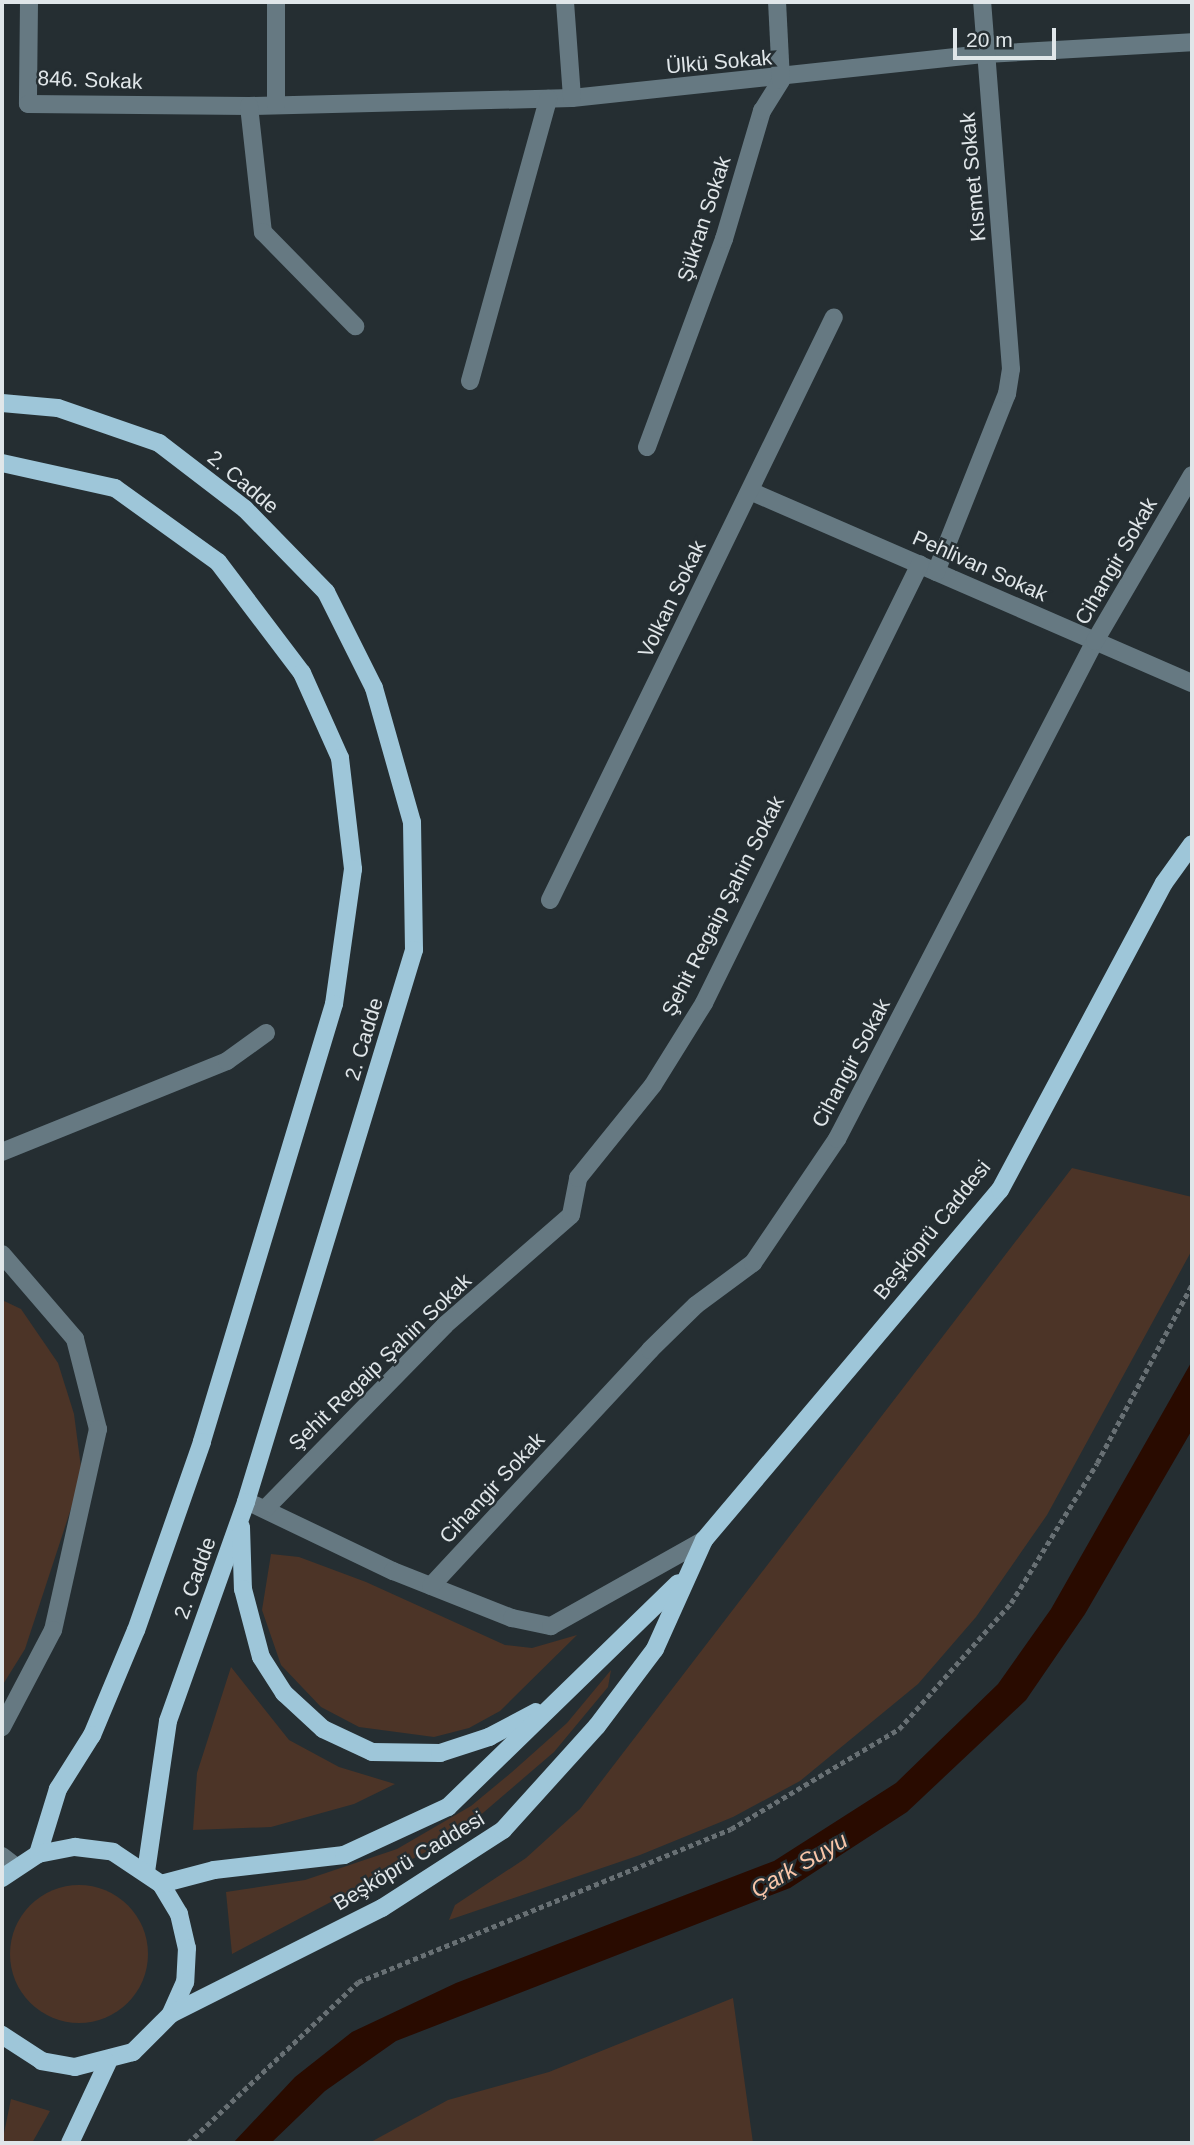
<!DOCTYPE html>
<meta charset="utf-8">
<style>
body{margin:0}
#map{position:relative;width:1194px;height:2145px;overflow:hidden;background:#252e32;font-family:Arial,sans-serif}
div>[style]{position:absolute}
.green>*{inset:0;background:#4c3427}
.round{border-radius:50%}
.water>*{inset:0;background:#290b00}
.path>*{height:4.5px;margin-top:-2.25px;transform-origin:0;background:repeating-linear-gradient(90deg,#687074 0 5px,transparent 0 8.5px)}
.minor>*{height:18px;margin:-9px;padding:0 9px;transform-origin:9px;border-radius:9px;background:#667982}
.major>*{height:18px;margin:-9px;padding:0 9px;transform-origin:9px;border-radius:9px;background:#9ec6d9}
span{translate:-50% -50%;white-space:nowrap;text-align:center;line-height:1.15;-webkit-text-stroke:5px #252e32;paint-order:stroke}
.street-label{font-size:21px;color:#e0e6e9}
.water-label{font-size:23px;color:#fac6a9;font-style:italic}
.frame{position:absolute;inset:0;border:4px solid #e0e6e9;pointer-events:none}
.scale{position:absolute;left:953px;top:28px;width:103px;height:32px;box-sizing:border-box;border:4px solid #e0e6e9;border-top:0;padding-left:9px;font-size:21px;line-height:24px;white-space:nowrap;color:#e0e6e9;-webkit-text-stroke:5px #252e32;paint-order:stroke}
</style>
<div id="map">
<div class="green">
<div style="clip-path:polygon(1072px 1168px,1192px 1197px,1192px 1250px,1047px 1515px,976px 1617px,918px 1684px,800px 1781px,733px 1817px,640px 1855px,449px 1920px,455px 1905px,526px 1858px,580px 1809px)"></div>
<div style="clip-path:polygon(2px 1300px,21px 1309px,58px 1363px,74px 1414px,82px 1475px,25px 1649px,2px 1686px)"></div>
<div style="clip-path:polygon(271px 1554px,299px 1557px,366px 1582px,505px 1645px,532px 1648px,577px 1635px,500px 1711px,469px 1728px,434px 1737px,359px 1727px,321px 1707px,281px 1665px,262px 1610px)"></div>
<div style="clip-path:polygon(231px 1667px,289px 1740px,339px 1767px,395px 1784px,354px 1804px,271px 1827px,193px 1830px,197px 1773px)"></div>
<div style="clip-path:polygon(611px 1670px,608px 1687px,554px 1752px,456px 1836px,232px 1954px,226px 1892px,305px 1880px,397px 1849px,471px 1806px,512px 1772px,567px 1723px)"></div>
<div class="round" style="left:10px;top:1885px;width:138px;height:138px"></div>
<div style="clip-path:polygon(733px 1998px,753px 2143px,369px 2143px,448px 2100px,549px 2072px)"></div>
<div style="clip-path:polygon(11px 2099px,50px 2111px,32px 2143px,2px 2143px)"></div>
</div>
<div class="water">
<div style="clip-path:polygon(1192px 1361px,1192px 1430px,1085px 1614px,1026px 1700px,907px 1812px,790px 1888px,396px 2041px,325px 2091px,271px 2143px,233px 2143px,295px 2077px,352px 2032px,456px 1983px,774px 1861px,896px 1783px,998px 1684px,1051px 1609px)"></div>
</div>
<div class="path">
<div style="left:188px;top:2143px;width:234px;rotate:-43.4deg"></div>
<div style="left:358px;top:1982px;width:403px;rotate:-22.3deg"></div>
<div style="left:731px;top:1829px;width:196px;rotate:-30.8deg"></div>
<div style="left:899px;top:1729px;width:169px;rotate:-48.4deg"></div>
<div style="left:1011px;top:1603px;width:164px;rotate:-58.4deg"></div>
<div style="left:1097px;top:1463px;width:203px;rotate:-62deg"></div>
</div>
<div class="minor">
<div style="left:29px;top:2px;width:102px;rotate:90.6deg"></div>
<div style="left:28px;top:104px;width:221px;rotate:0.5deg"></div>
<div style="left:249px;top:106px;width:323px;rotate:-1.4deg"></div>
<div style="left:572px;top:98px;width:416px;rotate:-6.1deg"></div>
<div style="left:986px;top:54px;width:206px;rotate:-3.3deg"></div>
<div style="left:276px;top:2px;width:103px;rotate:90deg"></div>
<div style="left:565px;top:2px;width:96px;rotate:85.8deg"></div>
<div style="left:249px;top:106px;width:127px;rotate:83.7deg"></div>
<div style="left:263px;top:232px;width:132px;rotate:45.6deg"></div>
<div style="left:470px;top:381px;width:293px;rotate:-74.5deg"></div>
<div style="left:647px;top:447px;width:222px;rotate:-69.7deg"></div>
<div style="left:724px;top:239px;width:134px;rotate:-73.5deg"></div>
<div style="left:762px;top:111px;width:36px;rotate:-58deg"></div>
<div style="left:781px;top:80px;width:78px;rotate:-92.9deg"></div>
<div style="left:750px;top:491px;width:482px;rotate:23.5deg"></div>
<div style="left:936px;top:572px;width:192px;rotate:-68.3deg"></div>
<div style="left:1007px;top:394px;width:25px;rotate:-81deg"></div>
<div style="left:1011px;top:369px;width:368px;rotate:-94.5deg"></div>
<div style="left:550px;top:900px;width:648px;rotate:-64.03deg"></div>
<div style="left:2px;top:1152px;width:243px;rotate:-22deg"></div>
<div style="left:227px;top:1061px;width:48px;rotate:-35.7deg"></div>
<div style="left:2px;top:1254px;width:112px;rotate:49.3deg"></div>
<div style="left:75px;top:1339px;width:93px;rotate:75.7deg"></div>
<div style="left:98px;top:1429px;width:206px;rotate:102.6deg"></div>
<div style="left:53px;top:1630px;width:110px;rotate:117.7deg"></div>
<div style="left:255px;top:1505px;width:153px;rotate:25.6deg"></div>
<div style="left:393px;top:1571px;width:128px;rotate:21.6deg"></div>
<div style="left:512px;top:1618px;width:40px;rotate:12deg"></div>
<div style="left:551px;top:1626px;width:176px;rotate:-29.3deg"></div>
<div style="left:266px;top:1508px;width:256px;rotate:-45.6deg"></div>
<div style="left:445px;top:1325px;width:167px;rotate:-41.1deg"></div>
<div style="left:571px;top:1215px;width:38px;rotate:-79deg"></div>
<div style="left:578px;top:1178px;width:119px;rotate:-51.1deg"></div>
<div style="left:653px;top:1085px;width:97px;rotate:-58.1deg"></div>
<div style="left:704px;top:1003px;width:489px;rotate:-63.8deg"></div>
<div style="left:431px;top:1586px;width:322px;rotate:-47.1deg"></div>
<div style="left:650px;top:1350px;width:64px;rotate:-44.4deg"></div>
<div style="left:696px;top:1305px;width:71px;rotate:-36.4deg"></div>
<div style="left:753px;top:1263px;width:150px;rotate:-55.9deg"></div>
<div style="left:837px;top:1139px;width:561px;rotate:-62.61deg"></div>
<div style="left:1095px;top:641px;width:192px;rotate:-59.7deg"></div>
<div style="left:2px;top:1856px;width:16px;rotate:38deg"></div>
</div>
<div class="major">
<div style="left:2px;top:403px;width:56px;rotate:5.1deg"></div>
<div style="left:58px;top:408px;width:107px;rotate:19.1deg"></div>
<div style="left:159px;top:443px;width:108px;rotate:37.5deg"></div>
<div style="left:245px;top:509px;width:116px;rotate:45.7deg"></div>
<div style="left:326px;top:592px;width:107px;rotate:63.4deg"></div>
<div style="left:374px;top:688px;width:139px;rotate:74.2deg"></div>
<div style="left:412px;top:822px;width:128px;rotate:89.1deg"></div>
<div style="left:414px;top:950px;width:577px;rotate:106.93deg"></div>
<div style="left:246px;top:1502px;width:232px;rotate:109.6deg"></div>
<div style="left:168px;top:1721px;width:152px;rotate:98.3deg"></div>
<div style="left:2px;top:463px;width:116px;rotate:12.5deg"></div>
<div style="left:115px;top:488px;width:127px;rotate:35.7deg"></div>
<div style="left:218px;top:562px;width:139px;rotate:52.9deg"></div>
<div style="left:302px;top:673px;width:93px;rotate:65.9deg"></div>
<div style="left:340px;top:758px;width:112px;rotate:83.3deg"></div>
<div style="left:353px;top:869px;width:136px;rotate:98deg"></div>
<div style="left:334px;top:1004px;width:457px;rotate:106.8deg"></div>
<div style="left:202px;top:1442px;width:199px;rotate:109.3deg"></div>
<div style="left:136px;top:1630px;width:114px;rotate:112.7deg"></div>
<div style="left:92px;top:1735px;width:64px;rotate:122.2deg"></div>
<div style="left:58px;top:1789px;width:68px;rotate:107.1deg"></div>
<div style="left:241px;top:1527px;width:62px;rotate:88.2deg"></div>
<div style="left:243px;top:1589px;width:70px;rotate:75.2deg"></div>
<div style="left:261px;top:1657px;width:43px;rotate:57.4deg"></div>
<div style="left:284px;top:1693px;width:53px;rotate:42.7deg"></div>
<div style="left:323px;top:1729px;width:54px;rotate:25.1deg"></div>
<div style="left:372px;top:1752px;width:68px;rotate:0.8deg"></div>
<div style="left:440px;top:1753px;width:52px;rotate:-18.1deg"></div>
<div style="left:489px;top:1737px;width:53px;rotate:-28deg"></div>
<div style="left:2px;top:1878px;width:43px;rotate:-33.7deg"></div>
<div style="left:38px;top:1854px;width:38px;rotate:-11deg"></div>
<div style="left:75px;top:1847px;width:38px;rotate:7deg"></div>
<div style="left:113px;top:1852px;width:58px;rotate:33.7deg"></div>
<div style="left:161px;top:1884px;width:35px;rotate:59deg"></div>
<div style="left:179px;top:1914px;width:35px;rotate:77deg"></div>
<div style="left:187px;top:1948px;width:34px;rotate:93deg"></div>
<div style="left:185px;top:1982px;width:35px;rotate:114deg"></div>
<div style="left:171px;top:2014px;width:54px;rotate:135deg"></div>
<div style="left:133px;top:2052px;width:60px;rotate:165.5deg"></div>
<div style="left:75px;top:2067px;width:34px;rotate:-170deg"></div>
<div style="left:42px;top:2061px;width:48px;rotate:-147deg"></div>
<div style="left:161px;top:1884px;width:55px;rotate:-14.8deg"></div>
<div style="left:214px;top:1870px;width:131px;rotate:-6.6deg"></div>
<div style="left:344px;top:1855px;width:115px;rotate:-24.8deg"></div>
<div style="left:448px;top:1807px;width:321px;rotate:-44.2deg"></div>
<div style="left:171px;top:2014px;width:236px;rotate:-26.7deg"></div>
<div style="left:382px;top:1908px;width:144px;rotate:-32.8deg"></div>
<div style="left:503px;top:1830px;width:140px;rotate:-47.9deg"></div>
<div style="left:597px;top:1726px;width:96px;rotate:-53deg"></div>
<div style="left:655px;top:1649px;width:120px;rotate:-65.8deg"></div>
<div style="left:704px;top:1540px;width:458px;rotate:-49.8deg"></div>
<div style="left:1000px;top:1190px;width:348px;rotate:-61.9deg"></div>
<div style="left:1164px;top:883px;width:48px;rotate:-54.3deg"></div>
<div style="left:70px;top:2143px;width:89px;rotate:-64.9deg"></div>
</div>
<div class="street-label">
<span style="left:719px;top:62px;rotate:-5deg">Ülkü Sokak</span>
<span style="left:90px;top:80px;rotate:2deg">846. Sokak</span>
<span style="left:973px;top:177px;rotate:-95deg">Kısmet Sokak</span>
<span style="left:704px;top:219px;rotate:-72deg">Şükran Sokak</span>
<span style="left:243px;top:482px;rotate:40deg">2. Cadde</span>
<span style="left:1116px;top:561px;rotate:-60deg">Cihangir Sokak</span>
<span style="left:980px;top:566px;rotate:24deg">Pehlivan Sokak</span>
<span style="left:672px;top:599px;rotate:-64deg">Volkan Sokak</span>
<span style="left:723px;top:906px;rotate:-63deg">Şehit Regaip Şahin Sokak</span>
<span style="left:364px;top:1039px;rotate:-73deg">2. Cadde</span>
<span style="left:851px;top:1063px;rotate:-62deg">Cihangir Sokak</span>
<span style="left:932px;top:1230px;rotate:-51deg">Beşköprü Caddesi</span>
<span style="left:380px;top:1362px;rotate:-44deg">Şehit Regaip Şahin Sokak</span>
<span style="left:492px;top:1488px;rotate:-47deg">Cihangir Sokak</span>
<span style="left:195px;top:1578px;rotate:-70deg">2. Cadde</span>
<span style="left:409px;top:1861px;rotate:-31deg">Beşköprü Caddesi</span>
</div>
<div class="water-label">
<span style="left:799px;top:1865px;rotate:-30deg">Çark Suyu</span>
</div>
<div class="frame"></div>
<div class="scale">20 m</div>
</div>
